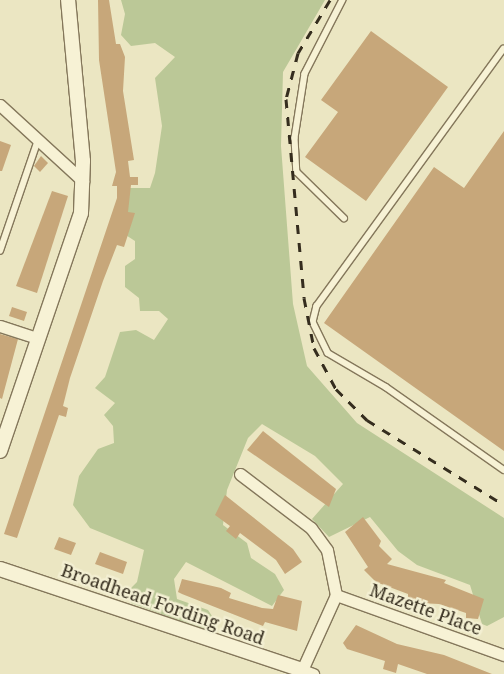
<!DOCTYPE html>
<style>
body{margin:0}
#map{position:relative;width:504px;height:674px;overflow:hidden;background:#ebe6c2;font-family:"Noto Serif",serif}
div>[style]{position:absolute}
.green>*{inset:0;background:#bbc897}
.building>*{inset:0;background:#c7a77a}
.roads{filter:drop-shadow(1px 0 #84775b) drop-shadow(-1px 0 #84775b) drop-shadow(0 1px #84775b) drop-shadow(0 -1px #84775b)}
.service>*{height:5.5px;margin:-2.75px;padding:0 2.75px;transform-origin:2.75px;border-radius:2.75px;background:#f7f2d5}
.minor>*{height:11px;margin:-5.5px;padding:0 5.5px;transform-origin:5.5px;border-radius:5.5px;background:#f7f2d5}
.tertiary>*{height:14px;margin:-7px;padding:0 7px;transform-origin:7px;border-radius:7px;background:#f7f2d5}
.rail>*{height:3px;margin-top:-1.5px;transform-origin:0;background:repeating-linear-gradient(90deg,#352d1e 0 9px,transparent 0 18px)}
span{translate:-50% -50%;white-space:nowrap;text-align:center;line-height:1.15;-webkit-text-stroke:5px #f3efd2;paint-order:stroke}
.street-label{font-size:18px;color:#352d1e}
</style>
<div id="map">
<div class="green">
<div style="clip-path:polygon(121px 0,325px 0,283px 72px,281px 146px,293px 304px,307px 366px,357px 423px,504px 518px,504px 617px,487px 626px,482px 624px,470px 585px,417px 565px,398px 551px,370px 517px,329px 537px,312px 519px,343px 484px,315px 456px,262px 424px,248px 438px,227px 490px,223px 525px,247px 543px,251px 558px,275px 574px,284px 590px,272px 606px,186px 562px,174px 579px,177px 599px,208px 610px,214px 619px,205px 630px,131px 603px,127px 592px,137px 582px,144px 550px,90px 528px,73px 505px,79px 476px,98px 449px,114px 443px,113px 426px,104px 415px,115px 403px,95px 388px,105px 377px,120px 332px,136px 330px,154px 340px,168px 319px,159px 311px,140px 311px,139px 298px,125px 287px,125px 266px,135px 259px,135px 241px,118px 230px,126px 188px,150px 188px,155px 173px,162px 126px,155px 78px,175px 57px,155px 43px,131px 46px,121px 35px,125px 14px)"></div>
</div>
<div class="building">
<div style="clip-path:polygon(98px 0,109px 0,116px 44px,120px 44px,125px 57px,123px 91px,134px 160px,128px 161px,130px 177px,138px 177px,138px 185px,131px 185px,128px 212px,135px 213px,124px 247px,117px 245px,103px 281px,70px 378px,63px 406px,68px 408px,66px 417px,59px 415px,17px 538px,4px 534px,117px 198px,117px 186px,112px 186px,116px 172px,99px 60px)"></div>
<div style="clip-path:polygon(371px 31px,448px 87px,366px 201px,305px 157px,338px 112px,321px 100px)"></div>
<div style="clip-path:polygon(504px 131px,504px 451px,324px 323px,434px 167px,464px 188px)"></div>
<div style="clip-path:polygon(0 141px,11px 145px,2px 171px,0 171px)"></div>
<div style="clip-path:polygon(41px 156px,48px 163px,40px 172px,34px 166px)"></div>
<div style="clip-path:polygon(52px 191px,68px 196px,37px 293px,16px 286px)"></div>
<div style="clip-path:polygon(12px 307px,27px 312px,24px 321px,9px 316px)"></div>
<div style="clip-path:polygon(0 334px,18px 339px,2px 399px,0 398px)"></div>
<div style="clip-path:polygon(263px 431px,336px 489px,329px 507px,247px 450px)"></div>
<div style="clip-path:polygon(225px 495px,293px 549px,302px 562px,285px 574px,276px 560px,240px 533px,236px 539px,226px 531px,230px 526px,215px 515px)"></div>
<div style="clip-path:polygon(363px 517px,381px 541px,379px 546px,392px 559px,387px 564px,446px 580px,444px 583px,484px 599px,478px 619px,466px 618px,466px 613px,439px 604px,419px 603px,408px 600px,408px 594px,376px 582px,364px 570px,368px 567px,345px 532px)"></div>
<div style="clip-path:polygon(59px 537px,76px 543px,71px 555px,54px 549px)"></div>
<div style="clip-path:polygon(100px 552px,127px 562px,123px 574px,95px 564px)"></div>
<div style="clip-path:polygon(182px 579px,221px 588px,231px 593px,229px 598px,262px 608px,273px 609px,278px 595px,302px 601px,297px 631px,265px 622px,263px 626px,182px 594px,178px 592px)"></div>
<div style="clip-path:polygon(356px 625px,397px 644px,444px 655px,492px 674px,427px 674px,398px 664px,396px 673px,383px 669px,385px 661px,347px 649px,343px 643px)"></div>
</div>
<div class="roads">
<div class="service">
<div style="left:343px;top:0;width:83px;rotate:117.2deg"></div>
<div style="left:305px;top:74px;width:65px;rotate:98.9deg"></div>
<div style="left:295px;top:138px;width:34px;rotate:87deg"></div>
<div style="left:297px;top:172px;width:66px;rotate:44.4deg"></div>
<div style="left:504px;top:49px;width:318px;rotate:126deg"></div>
<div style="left:317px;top:306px;width:16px;rotate:104deg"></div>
<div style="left:313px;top:322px;width:34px;rotate:64deg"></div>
<div style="left:328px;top:353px;width:67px;rotate:30.4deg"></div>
<div style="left:386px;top:387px;width:144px;rotate:35.1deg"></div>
<div style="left:0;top:251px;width:114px;rotate:-71.1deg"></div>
</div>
<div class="minor">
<div style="left:0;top:105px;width:113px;rotate:42.5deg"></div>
<div style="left:0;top:326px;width:40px;rotate:18deg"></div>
<div style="left:240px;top:474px;width:89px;rotate:37.3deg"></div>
<div style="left:311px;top:528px;width:27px;rotate:54deg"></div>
<div style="left:327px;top:550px;width:46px;rotate:78.7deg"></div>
<div style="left:336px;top:595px;width:82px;rotate:114.4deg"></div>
<div style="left:302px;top:670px;width:12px;rotate:20deg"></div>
<div style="left:336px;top:595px;width:178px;rotate:19.7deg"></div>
</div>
<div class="tertiary">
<div style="left:0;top:451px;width:251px;rotate:-71.2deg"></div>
<div style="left:81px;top:213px;width:52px;rotate:-87.8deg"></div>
<div style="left:83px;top:161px;width:162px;rotate:-95.3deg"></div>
<div style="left:0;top:569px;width:318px;rotate:18.5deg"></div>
<div style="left:302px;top:670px;width:4px;rotate:104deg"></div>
</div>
</div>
<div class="rail">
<div style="left:330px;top:0;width:62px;rotate:121.1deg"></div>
<div style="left:298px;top:53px;width:48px;rotate:104.6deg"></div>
<div style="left:286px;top:99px;width:200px;rotate:84.8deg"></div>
<div style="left:304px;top:298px;width:51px;rotate:78.7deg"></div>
<div style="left:314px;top:348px;width:47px;rotate:61.8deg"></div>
<div style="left:336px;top:389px;width:44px;rotate:45deg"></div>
<div style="left:367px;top:420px;width:161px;rotate:31.8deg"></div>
</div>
<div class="street-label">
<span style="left:163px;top:604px;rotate:19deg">Broadhead Fording Road</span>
<span style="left:426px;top:609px;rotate:20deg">Mazette Place</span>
</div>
</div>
